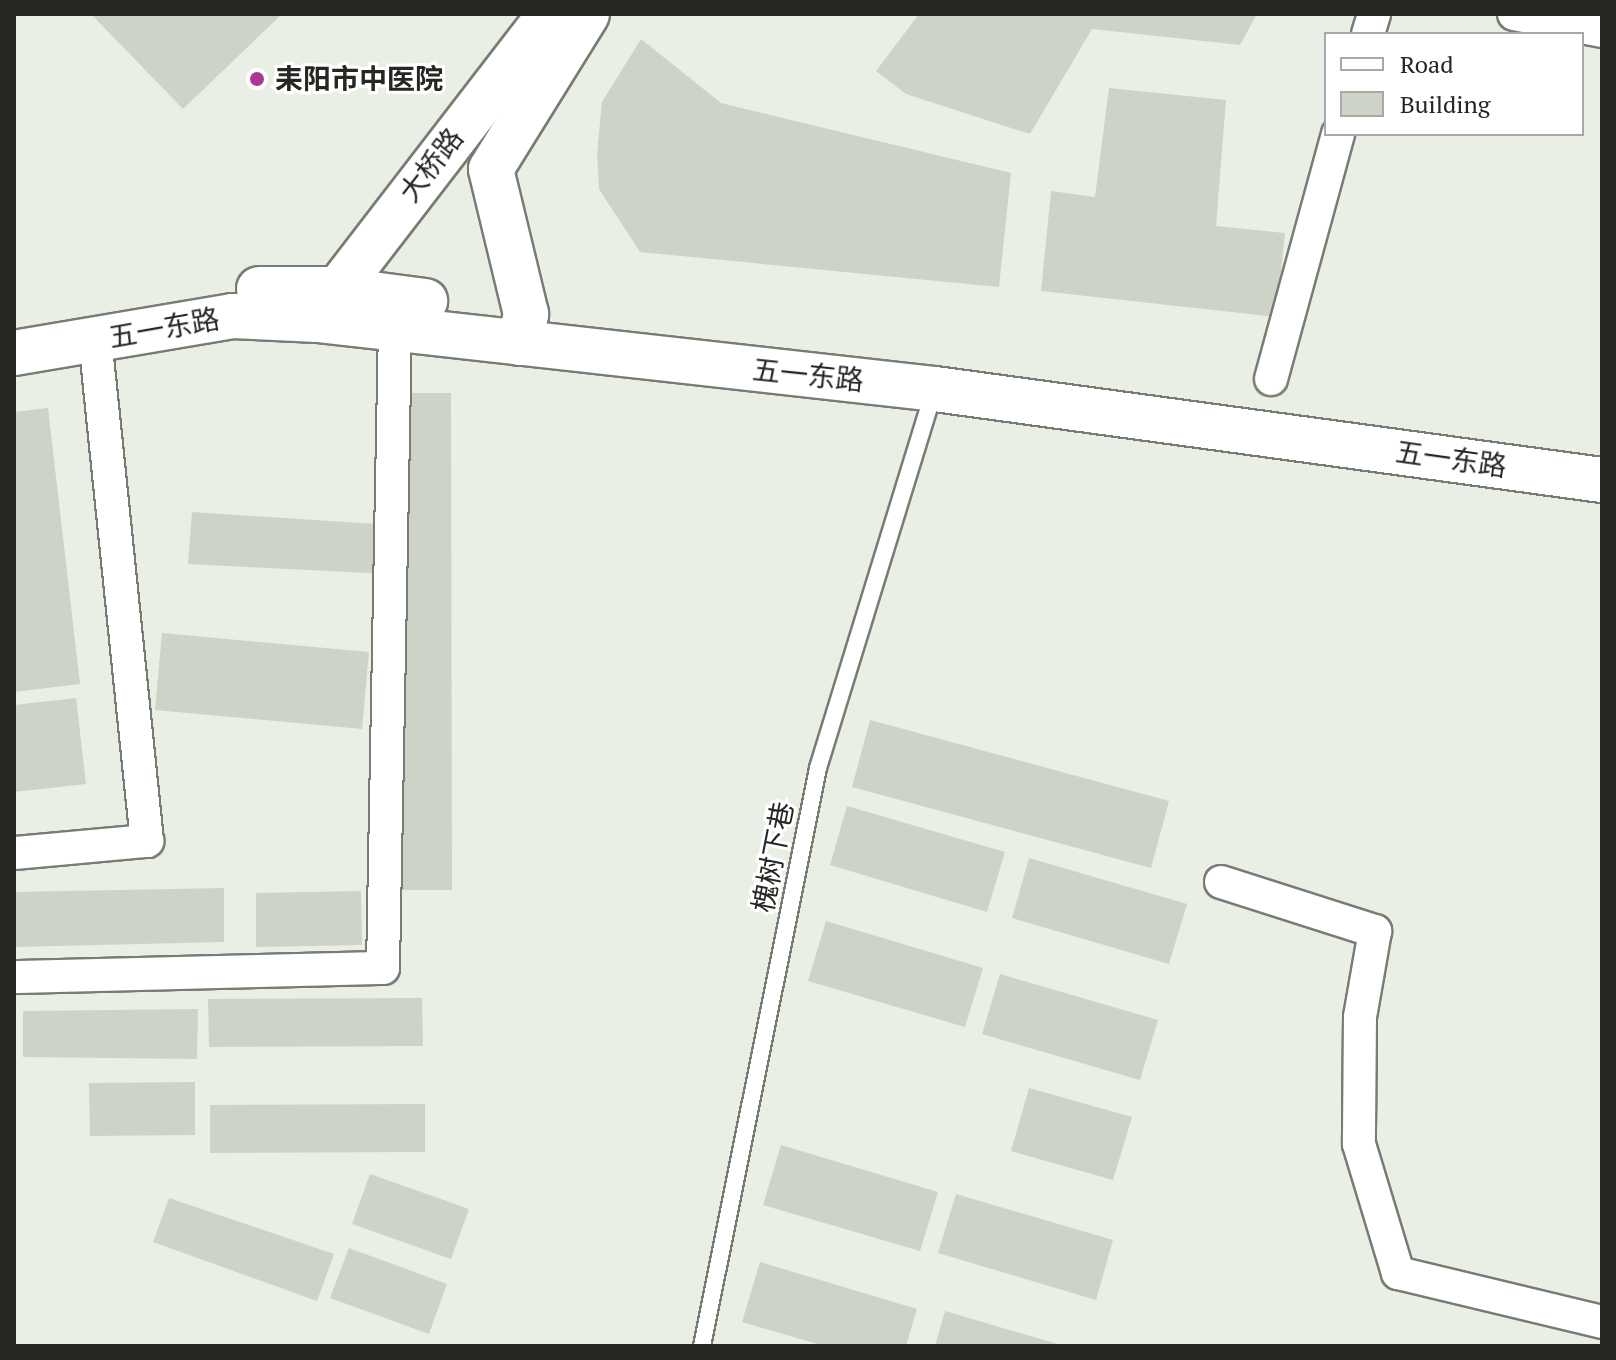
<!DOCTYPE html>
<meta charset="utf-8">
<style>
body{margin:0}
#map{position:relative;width:1616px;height:1360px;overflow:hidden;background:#e9efe4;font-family:"PT Serif","Noto Sans SC",serif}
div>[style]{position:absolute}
.building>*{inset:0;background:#ced3c8}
.roads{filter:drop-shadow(2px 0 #787c73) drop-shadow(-2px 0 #787c73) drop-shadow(0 2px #787c73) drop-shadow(0 -2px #787c73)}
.lane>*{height:16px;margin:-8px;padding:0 8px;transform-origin:8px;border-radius:8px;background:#fff}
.street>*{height:32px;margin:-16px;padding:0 16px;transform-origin:16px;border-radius:16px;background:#fff}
.secondary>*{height:44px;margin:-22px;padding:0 22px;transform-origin:22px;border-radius:22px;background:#fff}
.dots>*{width:22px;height:22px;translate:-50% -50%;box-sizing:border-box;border:4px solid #fff;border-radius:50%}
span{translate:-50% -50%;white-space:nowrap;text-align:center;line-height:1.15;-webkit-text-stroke:6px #fff;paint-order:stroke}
.poi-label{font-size:28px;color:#252723;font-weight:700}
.left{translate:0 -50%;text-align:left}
.street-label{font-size:28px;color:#252723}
.frame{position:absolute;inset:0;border:16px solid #252723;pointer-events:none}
.legend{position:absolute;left:1324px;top:32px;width:260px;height:104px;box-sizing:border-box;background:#fff;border:2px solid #a8a9a7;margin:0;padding:10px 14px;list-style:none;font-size:24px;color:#252723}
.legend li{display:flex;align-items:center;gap:16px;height:40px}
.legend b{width:40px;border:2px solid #a8a9a7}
</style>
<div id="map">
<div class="building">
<div style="clip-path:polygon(91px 14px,282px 14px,183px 109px)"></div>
<div style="clip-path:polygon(919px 14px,1257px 14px,1240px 45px,1092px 29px,1030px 134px,906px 94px,876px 71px)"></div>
<div style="clip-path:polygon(641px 39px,721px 103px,1011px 173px,999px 287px,640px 252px,599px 189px,597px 154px,602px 102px)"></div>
<div style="clip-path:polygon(1109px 88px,1226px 100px,1216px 226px,1285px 233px,1276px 317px,1041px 291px,1051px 191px,1095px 197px)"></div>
<div style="clip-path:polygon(405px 393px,451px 393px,452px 890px,399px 890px,406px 575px,188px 564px,192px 512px,406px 526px)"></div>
<div style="clip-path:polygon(48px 408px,80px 684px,14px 692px,14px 412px)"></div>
<div style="clip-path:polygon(162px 633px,369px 652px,362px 729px,155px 710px)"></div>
<div style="clip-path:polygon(76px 698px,86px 784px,14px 792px,14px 705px)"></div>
<div style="clip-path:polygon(870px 720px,1169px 801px,1151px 868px,852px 787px)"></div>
<div style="clip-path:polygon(847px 806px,1005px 852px,987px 912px,830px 865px)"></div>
<div style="clip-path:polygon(1029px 858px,1187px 904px,1169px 964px,1012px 918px)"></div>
<div style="clip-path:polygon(224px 888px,224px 942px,14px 947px,14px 892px)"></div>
<div style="clip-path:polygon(361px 891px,362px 945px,256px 947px,256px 893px)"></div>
<div style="clip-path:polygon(826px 921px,983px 968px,965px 1027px,808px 981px)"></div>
<div style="clip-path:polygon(1000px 974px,1158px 1020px,1140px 1080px,982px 1034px)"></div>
<div style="clip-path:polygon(422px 998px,423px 1046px,209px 1047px,208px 999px)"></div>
<div style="clip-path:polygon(198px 1009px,197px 1059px,23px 1057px,23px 1011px)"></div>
<div style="clip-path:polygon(195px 1082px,195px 1135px,90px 1136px,89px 1083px)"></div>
<div style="clip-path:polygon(1029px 1088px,1132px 1117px,1113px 1180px,1011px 1151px)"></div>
<div style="clip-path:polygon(425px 1104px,425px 1152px,210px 1153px,210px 1105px)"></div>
<div style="clip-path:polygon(781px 1145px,938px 1192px,920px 1251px,763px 1205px)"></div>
<div style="clip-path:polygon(370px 1174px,469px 1209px,451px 1259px,352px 1224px)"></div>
<div style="clip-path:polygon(956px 1194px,1113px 1240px,1096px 1300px,938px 1253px)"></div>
<div style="clip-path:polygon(169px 1198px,334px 1254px,317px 1301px,153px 1242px)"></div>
<div style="clip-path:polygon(349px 1248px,447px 1284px,429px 1334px,330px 1298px)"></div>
<div style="clip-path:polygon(760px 1262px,917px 1309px,906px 1346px,824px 1346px,742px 1322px)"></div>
<div style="clip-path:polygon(945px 1311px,1061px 1345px,1061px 1346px,935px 1346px)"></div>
</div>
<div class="roads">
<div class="lane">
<div style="left:702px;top:1346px;width:590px;rotate:-78.65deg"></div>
<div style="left:818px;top:768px;width:393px;rotate:-72.9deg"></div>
</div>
<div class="street">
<div style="left:1514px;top:14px;width:90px;rotate:10.9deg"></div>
<div style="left:1368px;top:34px;width:21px;rotate:-73deg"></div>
<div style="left:1271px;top:379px;width:254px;rotate:-74.7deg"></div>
<div style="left:14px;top:853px;width:134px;rotate:-5.2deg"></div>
<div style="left:147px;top:841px;width:505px;rotate:-95.91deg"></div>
<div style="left:1221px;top:882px;width:162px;rotate:17.7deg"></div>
<div style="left:1375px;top:931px;width:87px;rotate:99.9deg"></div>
<div style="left:1360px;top:1017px;width:127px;rotate:90.5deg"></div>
<div style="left:1359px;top:1144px;width:135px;rotate:73.2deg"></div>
<div style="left:1398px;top:1273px;width:210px;rotate:13.5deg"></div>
<div style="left:14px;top:977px;width:369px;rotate:-1.4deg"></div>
<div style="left:383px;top:968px;width:641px;rotate:-88.93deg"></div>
</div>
<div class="secondary">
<div style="left:259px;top:289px;width:75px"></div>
<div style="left:334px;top:289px;width:92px;rotate:7.5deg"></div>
<div style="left:322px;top:310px;width:374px;rotate:-52.4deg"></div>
<div style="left:519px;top:343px;width:30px;rotate:-76deg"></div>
<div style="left:526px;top:314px;width:149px;rotate:-103.6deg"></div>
<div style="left:491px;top:169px;width:182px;rotate:-58.2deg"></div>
<div style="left:14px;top:353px;width:222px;rotate:-9.6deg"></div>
<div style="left:233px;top:316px;width:84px;rotate:2.7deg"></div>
<div style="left:317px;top:320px;width:622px;rotate:6.37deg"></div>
<div style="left:935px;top:389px;width:673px;rotate:7.77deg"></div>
</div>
</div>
<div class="dots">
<div style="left:257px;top:79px;background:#ab3790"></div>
</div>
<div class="poi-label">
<span class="left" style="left:275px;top:79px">耒阳市中医院</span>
</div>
<div class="street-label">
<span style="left:431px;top:165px;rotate:-52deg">大桥路</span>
<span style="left:164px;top:328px;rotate:-10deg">五一东路</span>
<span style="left:808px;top:375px;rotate:6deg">五一东路</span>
<span style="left:1451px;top:459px;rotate:8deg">五一东路</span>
<span style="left:773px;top:857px;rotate:-79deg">槐树下巷</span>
</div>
<div class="frame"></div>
<ul class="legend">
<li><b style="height:10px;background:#fff"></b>Road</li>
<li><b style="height:22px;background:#ced3c8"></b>Building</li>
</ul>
</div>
